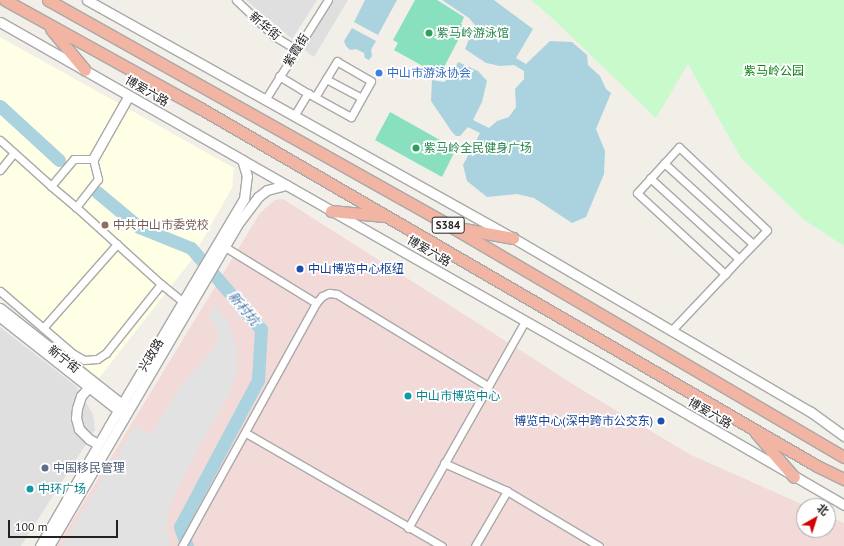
<!DOCTYPE html>
<meta charset="utf-8">
<style>
body{margin:0}
#map{position:relative;width:844px;height:546px;overflow:hidden;background:#f2efe9;font-family:"PT Sans","Noto Sans SC",sans-serif}
div>[style]{position:absolute}
.residential>*{inset:0;background:#e0dfdf}
.commercial>*{inset:0;background:#f2dad9}
.education>*{inset:0;background:#ffffe5}
.park>*{inset:0;background:#c8facc}
.pitch>*{inset:0;background:#88e0be}
.parking>*{inset:0;background:#e2e2e2}
.water>*{inset:0;background:#aad3df}
.river>*{height:13px;margin:-6.5px;padding:0 6.5px;transform-origin:6.5px;border-radius:6.5px;background:#aad3df}
.roads{filter:drop-shadow(1px 0 #a9a9a9) drop-shadow(-1px 0 #a9a9a9) drop-shadow(0 1px #a9a9a9) drop-shadow(0 -1px #a9a9a9)}
.minor>*{height:7px;margin:-3.5px;padding:0 3.5px;transform-origin:3.5px;border-radius:3.5px;background:#fff}
.tertiary>*{height:9px;margin:-4.5px;padding:0 4.5px;transform-origin:4.5px;border-radius:4.5px;background:#fff}
.trunk>*{height:11px;margin:-5.5px;padding:0 5.5px;transform-origin:5.5px;border-radius:5.5px;background:#f2b4a3}
.dots>*{width:11px;height:11px;translate:-50% -50%;box-sizing:border-box;border:2px solid #fff;border-radius:50%}
span{translate:-50% -50%;white-space:nowrap;text-align:center;line-height:1.15;-webkit-text-stroke:3.5px #fff;paint-order:stroke}
.shield-label span{padding:1px 3px;background:#fff;border:1px solid;border-radius:3px;-webkit-text-stroke-width:0}
.shield-label{font-size:11px;color:#222;font-weight:700}
.street-label{font-size:12px;color:#222}
.leisure-label{font-size:12px;color:#27864d}
.left{translate:0 -50%;text-align:left}
.park-label{font-size:12px;color:#0c8416}
.shop-label{font-size:12px;color:#366cbe}
.education-label{font-size:12px;color:#785e54}
.transit-label{font-size:12px;color:#164399}
.right{translate:-100% -50%;text-align:right}
.culture-label{font-size:12px;color:#0d838f}
.service-label{font-size:12px;color:#4e5e75}
.water-label{font-size:13px;color:#4a7aab;font-style:italic}
.north{position:absolute;left:796px;top:498px;width:40px;height:40px;box-sizing:border-box;background:#fff;border:1px solid #a7a7a7;border-radius:50%;rotate:39deg;font-size:11px;font-weight:700;line-height:16px;text-align:center;color:#222}
.north::after{content:'';display:block;margin:auto;width:14px;height:18px;background:#d40000;clip-path:polygon(50% 0,100% 100%,50% 72%,0 100%)}
.scale{position:absolute;left:8px;top:520px;width:110px;height:18px;box-sizing:border-box;border:2px solid #222;border-top:0;padding-left:5px;font-size:12px;line-height:14px;white-space:nowrap;color:#222;-webkit-text-stroke:3px #fff;paint-order:stroke}
</style>
<div id="map">
<div class="residential">
<div style="clip-path:polygon(246px 0,317px 0,292px 39px)"></div>
<div style="clip-path:polygon(331px 0,348px 0,314px 57px,302px 48px)"></div>
<div style="clip-path:polygon(0 327px,76px 386px,93px 414px,95px 430px,21px 546px,0 546px)"></div>
</div>
<div class="commercial">
<div style="clip-path:polygon(283px 199px,587px 393px,691px 455px,806px 506px,804px 506px,804px 530px,828px 530px,828px 516px,844px 523px,844px 546px,57px 546px,260px 213px,275px 200px)"></div>
</div>
<div class="education">
<div style="clip-path:polygon(0 37px,234px 168px,232px 188px,190px 262px,99px 378px,0 298px)"></div>
</div>
<div class="park">
<div style="clip-path:polygon(531px 0,844px 0,844px 246px,803px 219px,741px 158px,688px 64px,656px 118px,551px 17px)"></div>
</div>
<div class="pitch">
<div style="clip-path:polygon(415px 0,437px 0,464px 17px,461px 24px,465px 27px,443px 69px,439px 67px,435px 73px,394px 50px,398px 43px,393px 40px)"></div>
<div style="clip-path:polygon(390px 112px,456px 149px,442px 177px,375px 140px)"></div>
</div>
<div class="parking">
<div style="clip-path:polygon(215px 304px,227px 320px,231px 330px,237px 348px,237px 373px,229px 394px,197px 450px,169px 507px,167px 527px,170px 546px,62px 546px,135px 426px,151px 435px,175px 394px,217px 343px,218px 332px,208px 316px)"></div>
</div>
<div class="water">
<div style="clip-path:polygon(365px 0,397px 0,378px 35px,354px 22px)"></div>
<div style="clip-path:polygon(442px 0,494px 0,533px 29px,516px 58px,526px 64px,550px 41px,572px 42px,587px 55px,588px 65px,600px 76px,606px 89px,611px 93px,596px 129px,605px 151px,604px 174px,586px 217px,572px 223px,534px 198px,517px 194px,487px 197px,467px 181px,463px 165px,480px 133px,468px 127px,460px 136px,456px 136px,452px 132px,431px 101px,432px 80px,444px 82px,450px 77px,458px 62px,478px 71px,487px 81px,482px 102px,473px 120px,489px 128px,497px 121px,509px 117px,516px 107px,515px 89px,524px 79px,524px 71px,514px 65px,500px 66px,486px 63px,465px 49px,475px 25px,469px 18px)"></div>
<div style="clip-path:polygon(352px 28px,376px 41px,371px 50px,372px 56px,369px 60px,365px 58px,364px 53px,356px 49px,350px 50px,346px 46px,344px 41px)"></div>
</div>
<div class="river">
<div style="left:0;top:106px;width:80px;rotate:42.5deg"></div>
<div style="left:97px;top:192px;width:55px;rotate:39.8deg"></div>
<div style="left:139px;top:227px;width:56px;rotate:22deg"></div>
<div style="left:191px;top:248px;width:107px;rotate:49.2deg"></div>
<div style="left:261px;top:329px;width:51px;rotate:93.4deg"></div>
<div style="left:258px;top:380px;width:166px;rotate:118deg"></div>
<div style="left:180px;top:527px;width:20px;rotate:70deg"></div>
</div>
<div class="roads">
<div class="minor">
<div style="left:236px;top:0;width:52px;rotate:43.5deg"></div>
<div style="left:274px;top:36px;width:26px;rotate:31deg"></div>
<div style="left:279px;top:76px;width:27px;rotate:31deg"></div>
<div style="left:302px;top:90px;width:56px;rotate:28.9deg"></div>
<div style="left:351px;top:117px;width:41px;rotate:-60.9deg"></div>
<div style="left:371px;top:81px;width:39px;rotate:-150deg"></div>
<div style="left:337px;top:61px;width:42px;rotate:121.4deg"></div>
<div style="left:326px;top:79px;width:40px;rotate:28deg"></div>
<div style="left:265px;top:100px;width:118px;rotate:-57.8deg"></div>
<div style="left:294px;top:116px;width:27px;rotate:-59deg"></div>
<div style="left:0;top:140px;width:69px;rotate:42deg"></div>
<div style="left:51px;top:186px;width:35px;rotate:-50deg"></div>
<div style="left:74px;top:159px;width:19px"></div>
<div style="left:93px;top:159px;width:21px;rotate:76deg"></div>
<div style="left:98px;top:179px;width:36px;rotate:128deg"></div>
<div style="left:76px;top:207px;width:115px;rotate:42.2deg"></div>
<div style="left:161px;top:284px;width:32px;rotate:39deg"></div>
<div style="left:664px;top:163px;width:120px;rotate:42.3deg"></div>
<div style="left:0;top:170px;width:22px;rotate:-51deg"></div>
<div style="left:650px;top:178px;width:120px;rotate:42.3deg"></div>
<div style="left:51px;top:186px;width:33px;rotate:40deg"></div>
<div style="left:225px;top:247px;width:107px;rotate:31.6deg"></div>
<div style="left:316px;top:303px;width:9px;rotate:-49deg"></div>
<div style="left:322px;top:296px;width:8px;rotate:-23deg"></div>
<div style="left:329px;top:293px;width:8px;rotate:7deg"></div>
<div style="left:337px;top:294px;width:177px;rotate:31.4deg"></div>
<div style="left:0;top:291px;width:95px;rotate:40.7deg"></div>
<div style="left:72px;top:353px;width:14px;rotate:30deg"></div>
<div style="left:84px;top:360px;width:13px;rotate:-4deg"></div>
<div style="left:97px;top:359px;width:11px;rotate:-34deg"></div>
<div style="left:106px;top:353px;width:88px;rotate:-51.4deg"></div>
<div style="left:43px;top:328px;width:112px;rotate:-48.6deg"></div>
<div style="left:671px;top:331px;width:79px;rotate:-46.5deg"></div>
<div style="left:725px;top:274px;width:21px;rotate:-47deg"></div>
<div style="left:739px;top:259px;width:40px;rotate:-46deg"></div>
<div style="left:767px;top:230px;width:121px;rotate:-136.7deg"></div>
<div style="left:679px;top:147px;width:62px;rotate:132.4deg"></div>
<div style="left:637px;top:193px;width:120px;rotate:42.6deg"></div>
<div style="left:246px;top:433px;width:226px;rotate:30deg"></div>
<div style="left:444px;top:463px;width:69px;rotate:24deg"></div>
<div style="left:507px;top:491px;width:107px;rotate:30.9deg"></div>
<div style="left:408px;top:528px;width:238px;rotate:-60.5deg"></div>
<div style="left:182px;top:546px;width:277px;rotate:-61.1deg"></div>
<div style="left:475px;top:546px;width:64px;rotate:-59.8deg"></div>
</div>
<div class="tertiary">
<div style="left:87px;top:0;width:488px;rotate:29.2deg"></div>
<div style="left:513px;top:238px;width:345px;rotate:30.3deg"></div>
<div style="left:811px;top:412px;width:41px;rotate:36deg"></div>
<div style="left:0;top:22px;width:691px;rotate:29.64deg"></div>
<div style="left:601px;top:364px;width:281px;rotate:30.1deg"></div>
<div style="left:93px;top:159px;width:73px;rotate:-60.6deg"></div>
<div style="left:0;top:308px;width:160px;rotate:38.2deg"></div>
<div style="left:0;top:317px;width:157px;rotate:38.3deg"></div>
<div style="left:89px;top:387px;width:12px;rotate:132deg"></div>
<div style="left:81px;top:396px;width:13px;rotate:108deg"></div>
<div style="left:77px;top:408px;width:10px;rotate:96deg"></div>
<div style="left:76px;top:418px;width:11px;rotate:75deg"></div>
<div style="left:79px;top:429px;width:14px;rotate:45deg"></div>
<div style="left:89px;top:439px;width:10px;rotate:29deg"></div>
<div style="left:40px;top:546px;width:138px;rotate:-60.1deg"></div>
<div style="left:109px;top:426px;width:264px;rotate:-59.3deg"></div>
<div style="left:244px;top:199px;width:23px;rotate:-83deg"></div>
<div style="left:247px;top:176px;width:17px;rotate:-107deg"></div>
<div style="left:49px;top:546px;width:377px;rotate:-59.6deg"></div>
<div style="left:240px;top:221px;width:30px;rotate:-53deg"></div>
<div style="left:258px;top:197px;width:11px;rotate:-38deg"></div>
<div style="left:267px;top:190px;width:20px;rotate:-15deg"></div>
</div>
<div class="trunk">
<div style="left:5px;top:0;width:223px;rotate:29deg"></div>
<div style="left:200px;top:108px;width:713px;rotate:30.12deg"></div>
<div style="left:817px;top:466px;width:30px;rotate:26deg"></div>
<div style="left:48px;top:0;width:461px;rotate:29.3deg"></div>
<div style="left:450px;top:226px;width:457px;rotate:30.4deg"></div>
<div style="left:51px;top:29px;width:53px;rotate:50.3deg"></div>
<div style="left:331px;top:211px;width:53px;rotate:5.4deg"></div>
<div style="left:458px;top:228px;width:56px;rotate:10.3deg"></div>
<div style="left:756px;top:433px;width:58px;rotate:49.2deg"></div>
</div>
</div>
<div class="dots">
<div style="left:429px;top:33px;background:#2e9e5b"></div>
<div style="left:379px;top:73px;background:#3f7fe0"></div>
<div style="left:416px;top:148px;background:#2e9e5b"></div>
<div style="left:105px;top:225px;background:#8d6e63"></div>
<div style="left:300px;top:269px;background:#1a4fb4"></div>
<div style="left:408px;top:396px;background:#0f9aa8"></div>
<div style="left:661px;top:421px;background:#1a4fb4"></div>
<div style="left:45px;top:468px;background:#5c6f8a"></div>
<div style="left:30px;top:489px;background:#0f9aa8"></div>
</div>
<div class="shield-label">
<span style="left:448px;top:225px">S384</span>
</div>
<div class="street-label">
<span style="left:265px;top:26px;rotate:40deg">新华街</span>
<span style="left:296px;top:50px;rotate:-58deg">紫霞街</span>
<span style="left:147px;top:91px;rotate:30deg">博爱六路</span>
<span style="left:429px;top:251px;rotate:30deg">博爱六路</span>
<span style="left:151px;top:355px;rotate:-59deg">兴政路</span>
<span style="left:64px;top:359px;rotate:38deg">新宁街</span>
<span style="left:710px;top:413px;rotate:30deg">博爱六路</span>
</div>
<div class="leisure-label">
<span class="left" style="left:437px;top:33px">紫马岭游泳馆</span>
<span class="left" style="left:424px;top:148px">紫马岭全民健身广场</span>
</div>
<div class="park-label">
<span style="left:774px;top:71px">紫马岭公园</span>
</div>
<div class="shop-label">
<span class="left" style="left:387px;top:73px">中山市游泳协会</span>
</div>
<div class="education-label">
<span class="left" style="left:113px;top:225px">中共中山市委党校</span>
</div>
<div class="transit-label">
<span class="left" style="left:308px;top:269px">中山博览中心枢纽</span>
<span class="right" style="left:653px;top:421px">博览中心(深中跨市公交东)</span>
</div>
<div class="culture-label">
<span class="left" style="left:416px;top:396px">中山市博览中心</span>
<span class="left" style="left:38px;top:489px">中环广场</span>
</div>
<div class="service-label">
<span class="left" style="left:53px;top:468px">中国移民管理</span>
</div>
<div class="water-label">
<span style="left:243px;top:309px;rotate:50deg">新村坑</span>
</div>
<div class="north">北</div>
<div class="scale">100 m</div>
</div>
